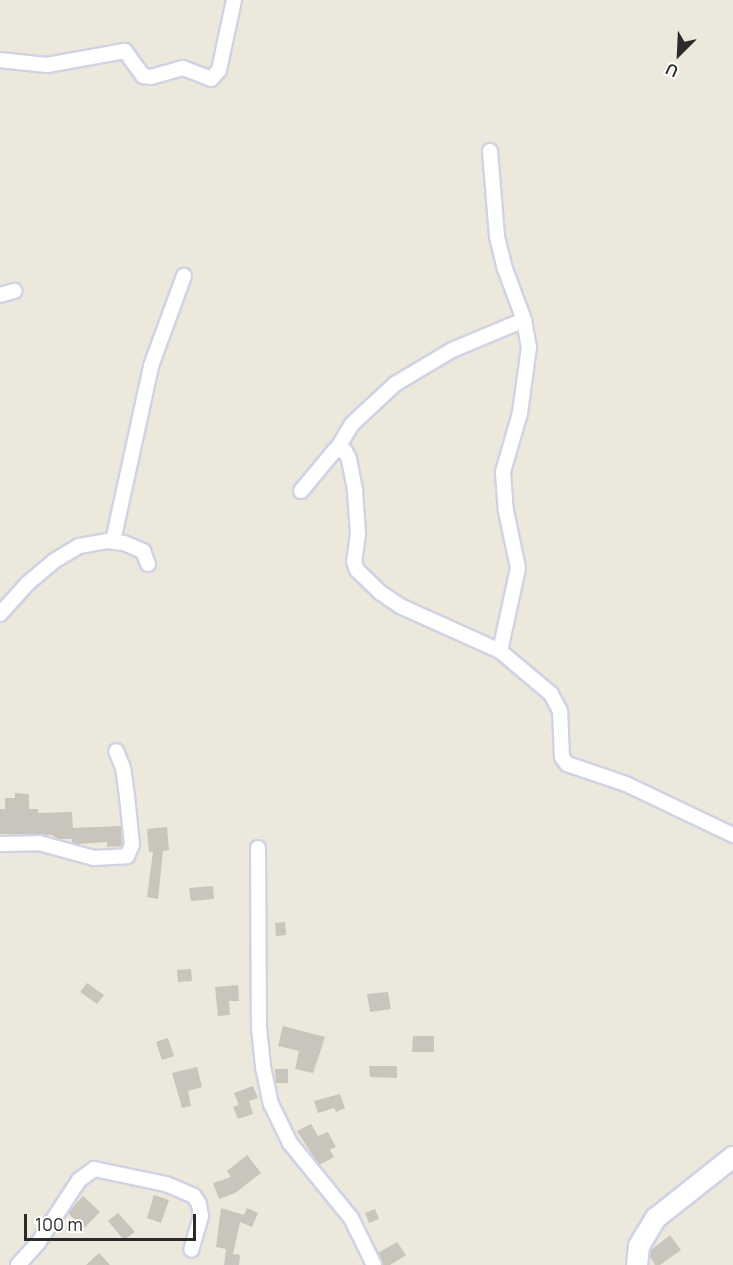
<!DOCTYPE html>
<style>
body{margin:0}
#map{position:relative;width:733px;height:1265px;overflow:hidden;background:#ede8dc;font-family:Manrope,sans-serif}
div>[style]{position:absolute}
.building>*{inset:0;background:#c9c4bc}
.roads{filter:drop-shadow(2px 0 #d1d3e4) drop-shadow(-2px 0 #d1d3e4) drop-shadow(0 2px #d1d3e4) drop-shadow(0 -2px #d1d3e4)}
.street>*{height:14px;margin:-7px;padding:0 7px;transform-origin:7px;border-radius:7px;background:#fff}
.secondary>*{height:20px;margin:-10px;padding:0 10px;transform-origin:10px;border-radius:10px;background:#fff}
span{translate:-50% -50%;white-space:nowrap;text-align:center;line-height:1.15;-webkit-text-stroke:5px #fff;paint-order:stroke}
.north{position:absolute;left:649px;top:24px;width:60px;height:60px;-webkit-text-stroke:4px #fff;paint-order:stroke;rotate:204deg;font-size:16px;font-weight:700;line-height:24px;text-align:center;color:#2b2b2b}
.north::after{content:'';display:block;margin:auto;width:21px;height:27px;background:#2b2b2b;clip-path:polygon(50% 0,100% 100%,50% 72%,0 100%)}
.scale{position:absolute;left:24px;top:1214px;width:172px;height:27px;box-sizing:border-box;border:3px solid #2b2b2b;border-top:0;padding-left:8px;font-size:18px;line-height:21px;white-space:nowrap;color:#2b2b2b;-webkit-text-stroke:4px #fff;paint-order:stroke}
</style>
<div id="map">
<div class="building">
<div style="clip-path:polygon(15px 793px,29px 794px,29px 809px,38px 809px,38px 813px,72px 812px,73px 828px,121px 826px,122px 846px,107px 847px,107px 842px,77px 844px,72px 843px,72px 839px,58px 839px,52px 835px,0 834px,0 809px,5px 809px,5px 798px,15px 798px)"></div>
<div style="clip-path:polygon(167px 827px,169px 850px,163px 851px,158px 899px,147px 897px,153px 852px,149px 852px,147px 829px)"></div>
<div style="clip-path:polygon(213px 886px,214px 899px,191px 901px,189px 888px)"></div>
<div style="clip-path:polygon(285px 922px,286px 935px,276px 936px,275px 923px)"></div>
<div style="clip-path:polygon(191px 969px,192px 981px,178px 982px,177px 970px)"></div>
<div style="clip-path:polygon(87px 983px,104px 995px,97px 1004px,80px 992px)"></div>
<div style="clip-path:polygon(238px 985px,239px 1001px,229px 1001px,230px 1015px,218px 1016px,215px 987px)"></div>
<div style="clip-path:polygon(388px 992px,391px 1009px,370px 1012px,367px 994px)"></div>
<div style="clip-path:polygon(283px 1026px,325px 1037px,313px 1073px,295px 1069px,299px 1051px,278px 1046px)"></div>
<div style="clip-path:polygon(413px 1036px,434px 1036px,434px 1052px,412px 1052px)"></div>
<div style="clip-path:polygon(168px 1038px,174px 1056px,162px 1060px,156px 1042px)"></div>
<div style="clip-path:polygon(369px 1066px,397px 1066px,397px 1078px,370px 1077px)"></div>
<div style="clip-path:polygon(197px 1067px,202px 1087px,188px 1091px,191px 1106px,182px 1108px,172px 1073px)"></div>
<div style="clip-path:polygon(275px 1069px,288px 1069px,288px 1083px,276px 1083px)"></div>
<div style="clip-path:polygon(253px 1086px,258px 1098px,249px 1101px,253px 1114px,238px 1119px,233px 1107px,239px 1105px,234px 1093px)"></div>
<div style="clip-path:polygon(340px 1094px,345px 1108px,336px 1112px,334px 1108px,318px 1113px,314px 1101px)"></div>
<div style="clip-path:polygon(311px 1124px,318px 1136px,328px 1132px,336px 1147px,330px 1150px,334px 1157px,319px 1165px,297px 1131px)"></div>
<div style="clip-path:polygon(247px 1155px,261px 1173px,235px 1193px,219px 1199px,213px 1183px,231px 1177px,227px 1171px)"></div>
<div style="clip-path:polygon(154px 1195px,169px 1200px,161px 1223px,147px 1218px)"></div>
<div style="clip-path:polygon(83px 1196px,100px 1212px,84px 1228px,68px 1213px)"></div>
<div style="clip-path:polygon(221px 1208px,244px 1215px,247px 1208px,258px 1213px,252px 1227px,240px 1222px,233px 1254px,240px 1255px,239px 1265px,224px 1265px,226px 1249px,216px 1247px)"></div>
<div style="clip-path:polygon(375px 1209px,379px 1219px,369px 1223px,365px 1213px)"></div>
<div style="clip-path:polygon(118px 1213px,135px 1232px,124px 1240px,108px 1221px)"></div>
<div style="clip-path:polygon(670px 1235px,681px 1250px,660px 1265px,655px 1265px,650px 1257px,651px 1250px)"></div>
<div style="clip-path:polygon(397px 1242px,406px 1255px,390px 1265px,383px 1265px,378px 1253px)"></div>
<div style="clip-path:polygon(99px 1253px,110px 1265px,86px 1265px)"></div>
</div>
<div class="roads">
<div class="street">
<div style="left:0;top:60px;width:47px;rotate:6.1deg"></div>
<div style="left:47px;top:65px;width:79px;rotate:-10.2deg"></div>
<div style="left:125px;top:51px;width:31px;rotate:54deg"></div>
<div style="left:143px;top:76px;width:8px;rotate:7deg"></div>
<div style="left:151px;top:77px;width:33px;rotate:-16deg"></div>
<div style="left:183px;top:68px;width:30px;rotate:21deg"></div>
<div style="left:211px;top:79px;width:12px;rotate:-48deg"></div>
<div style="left:219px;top:70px;width:72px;rotate:-77.9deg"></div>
<div style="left:490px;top:151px;width:86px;rotate:85.3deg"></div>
<div style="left:497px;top:237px;width:30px;rotate:76deg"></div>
<div style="left:504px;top:266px;width:58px;rotate:69.7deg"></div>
<div style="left:524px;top:320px;width:27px;rotate:80deg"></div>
<div style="left:529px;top:347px;width:67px;rotate:97.8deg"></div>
<div style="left:520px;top:413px;width:61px;rotate:106.1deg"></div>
<div style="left:503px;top:472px;width:39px;rotate:86deg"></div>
<div style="left:506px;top:511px;width:58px;rotate:78.1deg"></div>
<div style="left:518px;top:568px;width:85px;rotate:102.2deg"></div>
<div style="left:0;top:295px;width:15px;rotate:-16deg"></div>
<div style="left:337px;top:449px;width:29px;rotate:-59deg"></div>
<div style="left:352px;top:424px;width:59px;rotate:-42.9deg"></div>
<div style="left:395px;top:384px;width:66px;rotate:-30.8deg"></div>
<div style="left:452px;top:350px;width:78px;rotate:-22.6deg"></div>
<div style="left:301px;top:491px;width:53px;rotate:-50.3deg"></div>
<div style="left:335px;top:450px;width:10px;rotate:6deg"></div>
<div style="left:345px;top:451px;width:9px;rotate:63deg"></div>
<div style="left:349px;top:459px;width:33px;rotate:79deg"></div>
<div style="left:355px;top:491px;width:43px;rotate:86deg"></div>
<div style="left:358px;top:534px;width:27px;rotate:98deg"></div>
<div style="left:354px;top:561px;width:9px;rotate:72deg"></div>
<div style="left:357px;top:570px;width:33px;rotate:44deg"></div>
<div style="left:381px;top:593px;width:23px;rotate:34deg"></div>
<div style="left:400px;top:606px;width:110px;rotate:24.2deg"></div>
<div style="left:500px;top:651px;width:67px;rotate:40.1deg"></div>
<div style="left:551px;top:694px;width:19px;rotate:62deg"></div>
<div style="left:560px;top:711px;width:46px;rotate:87.5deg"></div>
<div style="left:562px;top:757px;width:9px;rotate:54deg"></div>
<div style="left:567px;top:764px;width:62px;rotate:18.7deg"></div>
<div style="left:626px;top:784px;width:119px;rotate:25.5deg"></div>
<div style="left:113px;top:541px;width:179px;rotate:-77.7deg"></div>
<div style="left:151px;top:366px;width:96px;rotate:-69.9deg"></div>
<div style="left:0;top:614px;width:42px;rotate:-47.9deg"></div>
<div style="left:28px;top:583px;width:34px;rotate:-40deg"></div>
<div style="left:54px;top:561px;width:29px;rotate:-31deg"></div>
<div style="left:79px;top:546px;width:28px;rotate:-10deg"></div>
<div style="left:107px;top:541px;width:17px;rotate:7deg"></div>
<div style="left:124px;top:543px;width:21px;rotate:23deg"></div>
<div style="left:143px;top:551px;width:14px;rotate:69deg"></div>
<div style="left:0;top:844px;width:39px;rotate:-1deg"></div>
<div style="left:39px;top:843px;width:57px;rotate:15.3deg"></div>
<div style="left:94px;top:858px;width:33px;rotate:-3deg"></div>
<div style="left:127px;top:856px;width:12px;rotate:-66deg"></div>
<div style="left:132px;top:845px;width:49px;rotate:-95.8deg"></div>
<div style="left:127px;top:796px;width:28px;rotate:-98deg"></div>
<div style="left:123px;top:768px;width:18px;rotate:-112deg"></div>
<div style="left:258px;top:848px;width:180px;rotate:89.7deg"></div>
<div style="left:259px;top:1028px;width:39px;rotate:84deg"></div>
<div style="left:263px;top:1067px;width:38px;rotate:78deg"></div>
<div style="left:271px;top:1104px;width:43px;rotate:64deg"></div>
<div style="left:290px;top:1143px;width:97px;rotate:50.9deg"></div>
<div style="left:351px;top:1218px;width:52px;rotate:63.9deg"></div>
<div style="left:18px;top:1265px;width:30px;rotate:-48deg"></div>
<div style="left:38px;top:1243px;width:75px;rotate:-56.9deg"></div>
<div style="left:79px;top:1180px;width:19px;rotate:-36deg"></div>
<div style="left:94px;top:1169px;width:74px;rotate:11.8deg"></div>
<div style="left:166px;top:1184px;width:30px;rotate:23deg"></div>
<div style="left:194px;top:1196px;width:9px;rotate:58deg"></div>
<div style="left:199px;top:1204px;width:12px;rotate:81deg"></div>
<div style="left:201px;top:1216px;width:35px;rotate:106deg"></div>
</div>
<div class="secondary">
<div style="left:637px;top:1265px;width:19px;rotate:-84deg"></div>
<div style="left:639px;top:1246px;width:33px;rotate:-59deg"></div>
<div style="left:656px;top:1218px;width:98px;rotate:-38.4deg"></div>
</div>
</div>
<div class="north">U</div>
<div class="scale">100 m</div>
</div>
